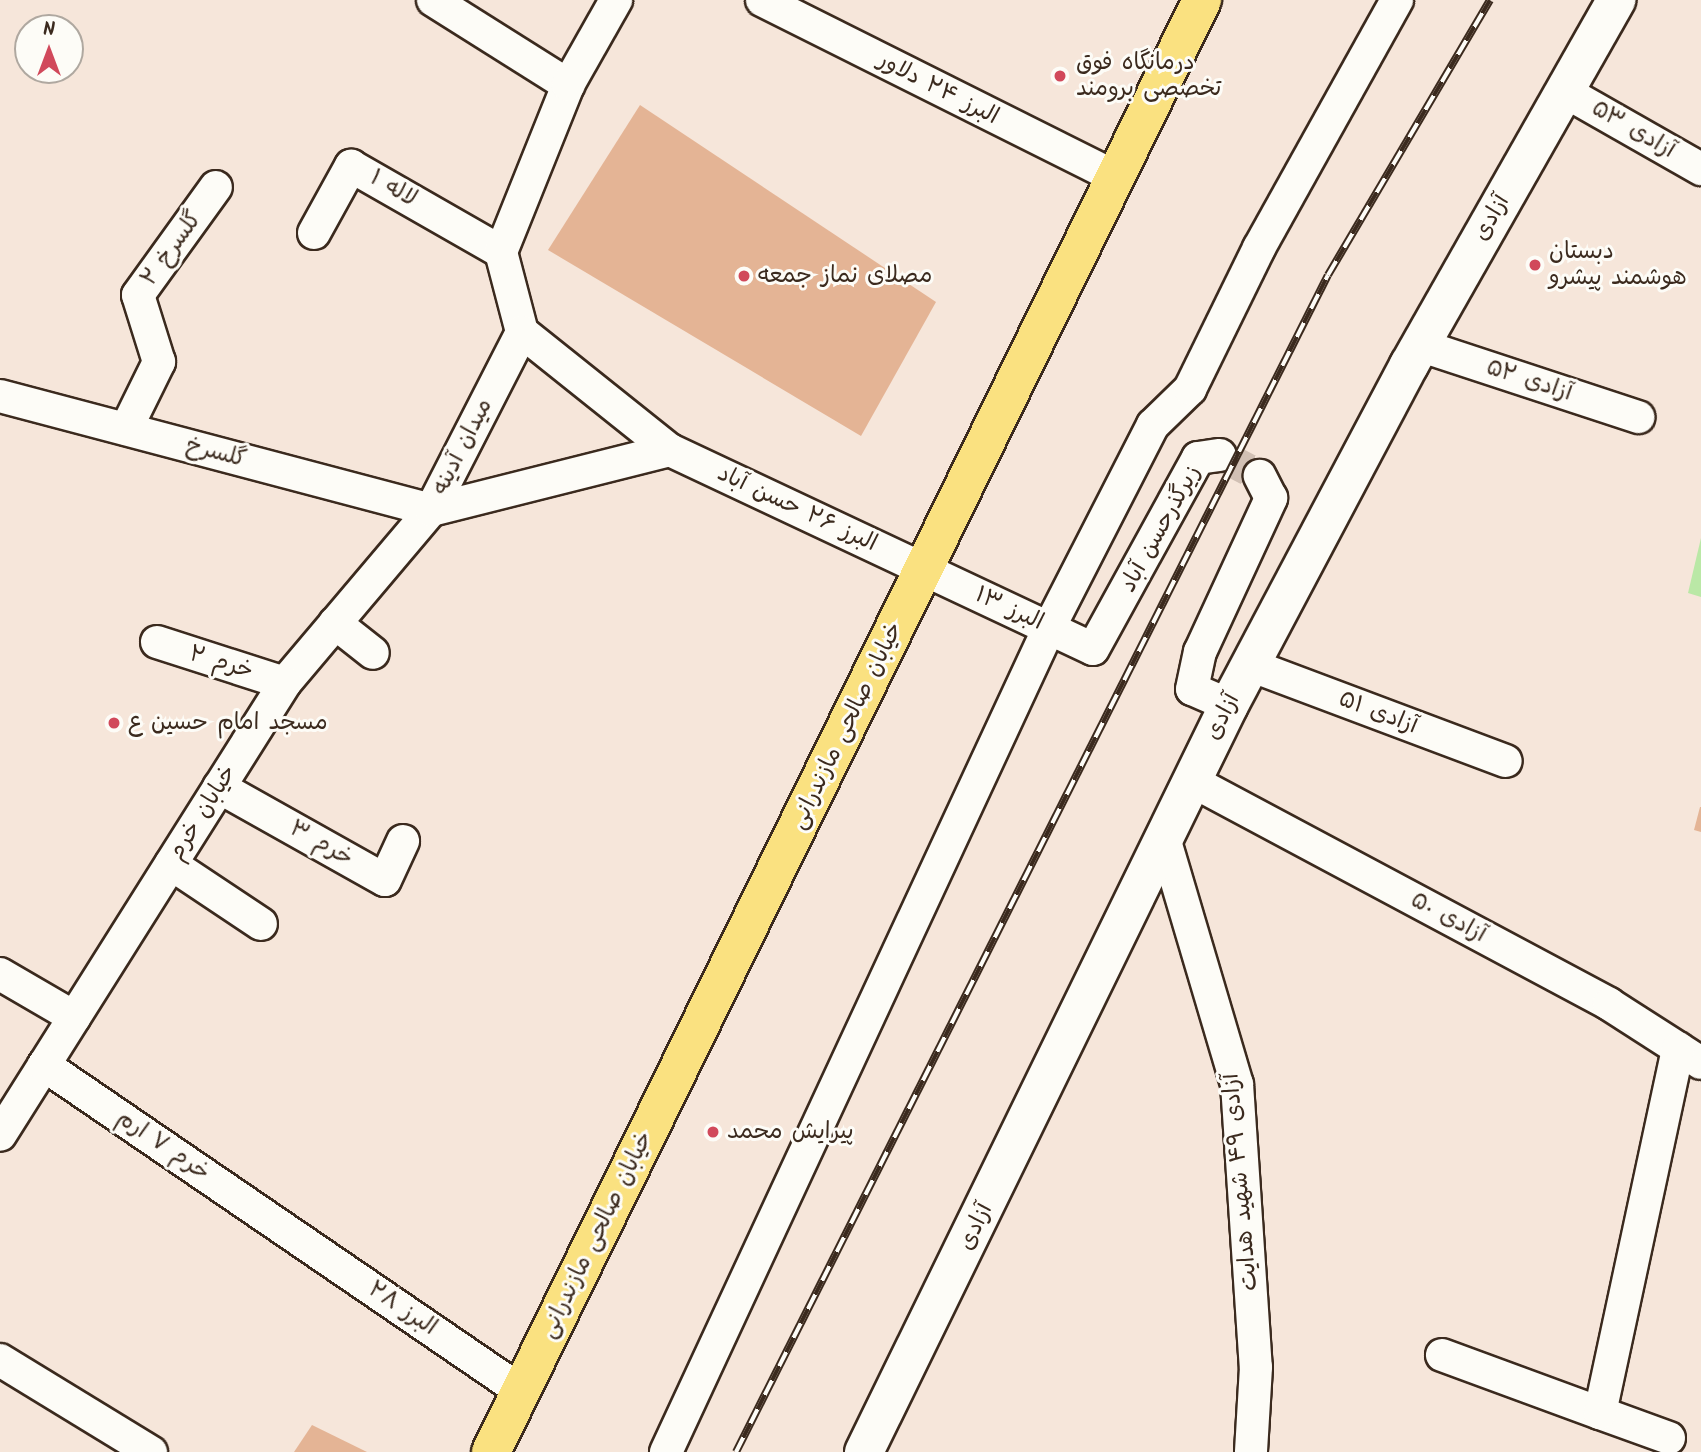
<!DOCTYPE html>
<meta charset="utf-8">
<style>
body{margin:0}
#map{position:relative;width:1701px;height:1452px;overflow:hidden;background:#f6e6da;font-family:Kalam,"Playpen Sans Arabic",sans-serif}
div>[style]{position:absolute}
.green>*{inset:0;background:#bae8a6}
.building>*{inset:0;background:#e4b495}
.street-tunnel>*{height:32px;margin-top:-16px;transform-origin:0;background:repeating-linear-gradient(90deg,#d1c0b4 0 32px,transparent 0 48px)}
.roads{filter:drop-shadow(2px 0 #3b2a1e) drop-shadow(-2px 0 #3b2a1e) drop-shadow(0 2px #3b2a1e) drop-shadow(0 -2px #3b2a1e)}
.street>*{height:32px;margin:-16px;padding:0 16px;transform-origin:16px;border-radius:16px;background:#fdfcf7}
.secondary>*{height:38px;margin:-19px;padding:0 19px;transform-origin:19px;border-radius:19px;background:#fdfcf7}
.primary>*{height:38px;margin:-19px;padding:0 19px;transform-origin:19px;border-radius:19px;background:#fae180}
.rail>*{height:8px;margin-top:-4px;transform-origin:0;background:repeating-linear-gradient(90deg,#fdfcf7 0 16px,#3b2a1e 0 32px);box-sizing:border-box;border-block:2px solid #3b2a1e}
.dots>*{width:19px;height:19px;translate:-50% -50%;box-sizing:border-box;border:4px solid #fdfcf7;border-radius:50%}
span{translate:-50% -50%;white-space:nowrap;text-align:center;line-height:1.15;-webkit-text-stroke:6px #fdfcf7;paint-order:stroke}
.poi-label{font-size:23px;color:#3b2a1e}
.left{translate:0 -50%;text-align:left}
.street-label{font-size:23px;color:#3b2a1e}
.north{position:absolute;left:14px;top:14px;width:70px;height:70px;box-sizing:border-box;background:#fdfcf7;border:2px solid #afa8a0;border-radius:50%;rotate:0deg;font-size:19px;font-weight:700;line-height:28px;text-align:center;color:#3b2a1e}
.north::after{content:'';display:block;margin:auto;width:24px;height:32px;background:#d1495b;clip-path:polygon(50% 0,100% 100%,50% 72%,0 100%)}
</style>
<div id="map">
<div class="green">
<div style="clip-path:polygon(1701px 538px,1701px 597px,1688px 593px)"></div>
</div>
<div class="building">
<div style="clip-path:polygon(640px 105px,936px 302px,861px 436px,548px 250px)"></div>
<div style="clip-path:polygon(1700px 807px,1701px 807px,1701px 832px,1694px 830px)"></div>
<div style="clip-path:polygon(312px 1425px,367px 1452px,294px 1452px)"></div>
</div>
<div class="street-tunnel">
<div style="left:1220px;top:455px;width:45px;rotate:27.7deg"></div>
</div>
<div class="roads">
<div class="street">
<div style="left:433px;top:0;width:160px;rotate:32.2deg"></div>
<div style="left:762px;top:0;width:395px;rotate:26.6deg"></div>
<div style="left:1564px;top:91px;width:158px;rotate:29.7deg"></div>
<div style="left:314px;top:233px;width:77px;rotate:-61.1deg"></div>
<div style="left:351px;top:166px;width:173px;rotate:29.8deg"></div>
<div style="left:522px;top:332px;width:83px;rotate:-104.7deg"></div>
<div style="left:501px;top:252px;width:180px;rotate:-68.1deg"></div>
<div style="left:568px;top:85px;width:98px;rotate:-60.5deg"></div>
<div style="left:1419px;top:345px;width:231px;rotate:18.2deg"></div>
<div style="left:0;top:396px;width:446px;rotate:14.8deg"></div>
<div style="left:431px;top:510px;width:226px;rotate:130.2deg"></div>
<div style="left:285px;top:683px;width:534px;rotate:122.23deg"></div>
<div style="left:126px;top:429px;width:75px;rotate:-63.8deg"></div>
<div style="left:159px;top:362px;width:70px;rotate:-107.4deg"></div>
<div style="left:138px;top:295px;width:133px;rotate:-54.2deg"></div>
<div style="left:670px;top:450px;width:246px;rotate:165.9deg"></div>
<div style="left:431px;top:510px;width:200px;rotate:-62.9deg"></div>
<div style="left:522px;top:332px;width:189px;rotate:38.6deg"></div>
<div style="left:670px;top:450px;width:467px;rotate:25.2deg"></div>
<div style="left:1093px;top:649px;width:218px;rotate:-61.2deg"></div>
<div style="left:1198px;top:458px;width:22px;rotate:-8deg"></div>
<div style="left:335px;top:623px;width:48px;rotate:38.3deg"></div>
<div style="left:157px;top:642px;width:134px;rotate:17.8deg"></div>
<div style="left:1250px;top:665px;width:273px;rotate:20.6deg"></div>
<div style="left:1229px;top:705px;width:40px;rotate:-156.6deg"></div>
<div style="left:1192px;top:689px;width:38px;rotate:-78deg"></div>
<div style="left:1200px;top:652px;width:170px;rotate:-65.2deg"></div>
<div style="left:1271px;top:498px;width:25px;rotate:-117deg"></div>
<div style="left:1192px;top:781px;width:473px;rotate:28.1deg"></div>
<div style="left:1609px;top:1004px;width:109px;rotate:32.7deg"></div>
<div style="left:219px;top:787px;width:190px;rotate:29.3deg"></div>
<div style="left:385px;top:880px;width:43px;rotate:-65.2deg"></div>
<div style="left:1164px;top:838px;width:257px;rotate:73.5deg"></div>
<div style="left:1237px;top:1084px;width:284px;rotate:86.2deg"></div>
<div style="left:1256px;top:1367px;width:85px;rotate:93.4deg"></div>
<div style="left:171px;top:864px;width:108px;rotate:33.7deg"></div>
<div style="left:0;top:974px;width:86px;rotate:30.2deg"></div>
<div style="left:44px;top:1065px;width:578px;rotate:34.35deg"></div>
<div style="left:1442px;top:1355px;width:168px;rotate:20.2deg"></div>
<div style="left:0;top:1360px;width:177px;rotate:31.4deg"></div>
<div style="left:1669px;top:1438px;width:73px;rotate:-160.1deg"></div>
<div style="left:1600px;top:1413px;width:373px;rotate:-77.9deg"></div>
<div style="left:666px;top:1452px;width:909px;rotate:-65.07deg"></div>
<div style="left:1049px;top:628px;width:228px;rotate:-62.9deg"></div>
<div style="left:1153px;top:425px;width:52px;rotate:-44.2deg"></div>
<div style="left:1190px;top:389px;width:157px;rotate:-63.9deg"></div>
<div style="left:1259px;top:248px;width:284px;rotate:-60.9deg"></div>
</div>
<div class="secondary">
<div style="left:864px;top:1452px;width:831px;rotate:-63.96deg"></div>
<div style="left:1229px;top:705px;width:385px;rotate:-62.1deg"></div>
<div style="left:1409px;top:365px;width:420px;rotate:-60.4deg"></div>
</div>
<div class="primary">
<div style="left:491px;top:1452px;width:1617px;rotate:-63.91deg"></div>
</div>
</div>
<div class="rail">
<div style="left:736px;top:1452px;width:1317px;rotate:-63.3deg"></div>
<div style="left:1328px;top:275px;width:319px;rotate:-59.5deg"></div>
</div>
<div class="dots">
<div style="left:1060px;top:76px;background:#d1495b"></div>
<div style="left:1535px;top:265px;background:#d1495b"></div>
<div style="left:744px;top:276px;background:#d1495b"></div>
<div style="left:114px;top:723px;background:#d1495b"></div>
<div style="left:713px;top:1132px;background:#d1495b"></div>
</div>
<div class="poi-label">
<span class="left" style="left:1076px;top:76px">درمانگاه فوق<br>تخصصی برومند</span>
<span class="left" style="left:1549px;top:265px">دبستان<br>هوشمند پیشرو</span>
<span class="left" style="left:758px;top:276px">مصلای نماز جمعه</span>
<span class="left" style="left:128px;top:723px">مسجد امام حسین ع</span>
<span class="left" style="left:727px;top:1132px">پیرایش محمد</span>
</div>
<div class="street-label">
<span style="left:938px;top:89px;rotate:27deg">البرز ۲۴ دلاور</span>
<span style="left:1633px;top:130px;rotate:30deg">آزادی ۵۳</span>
<span style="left:393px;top:189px;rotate:30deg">لاله ۱</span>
<span style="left:1492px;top:218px;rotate:-60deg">آزادی</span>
<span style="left:172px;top:249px;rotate:-54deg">گلسرخ ۲</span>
<span style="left:1529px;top:381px;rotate:18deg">آزادی ۵۲</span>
<span style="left:463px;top:447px;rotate:-63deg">میدان آدینه</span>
<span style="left:216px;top:453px;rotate:15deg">گلسرخ</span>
<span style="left:797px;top:509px;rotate:25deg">البرز ۲۶ حسن آباد</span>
<span style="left:1161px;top:529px;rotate:-61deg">زیرگذرحسن آباد</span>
<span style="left:1009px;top:609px;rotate:25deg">البرز ۱۳</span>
<span style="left:221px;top:663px;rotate:17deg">خرم ۲</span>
<span style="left:1378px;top:713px;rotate:21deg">آزادی ۵۱</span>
<span style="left:1223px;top:717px;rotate:-63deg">آزادی</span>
<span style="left:847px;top:726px;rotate:-64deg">خیابان صالحی مازندرانی</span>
<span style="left:203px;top:813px;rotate:-58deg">خیابان خرم</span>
<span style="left:321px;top:844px;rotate:29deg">خرم ۳</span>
<span style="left:1448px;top:918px;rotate:28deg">آزادی ۵۰</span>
<span style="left:163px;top:1146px;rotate:34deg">خرم ۷ ارم</span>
<span style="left:1241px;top:1182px;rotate:-95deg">آزادی ۴۹ شهید هدایت</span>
<span style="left:976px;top:1227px;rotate:-64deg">آزادی</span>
<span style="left:597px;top:1235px;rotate:-64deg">خیابان صالحی مازندرانی</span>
<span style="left:402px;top:1309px;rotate:34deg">البرز ۲۸</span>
</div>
<div class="north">N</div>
</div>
